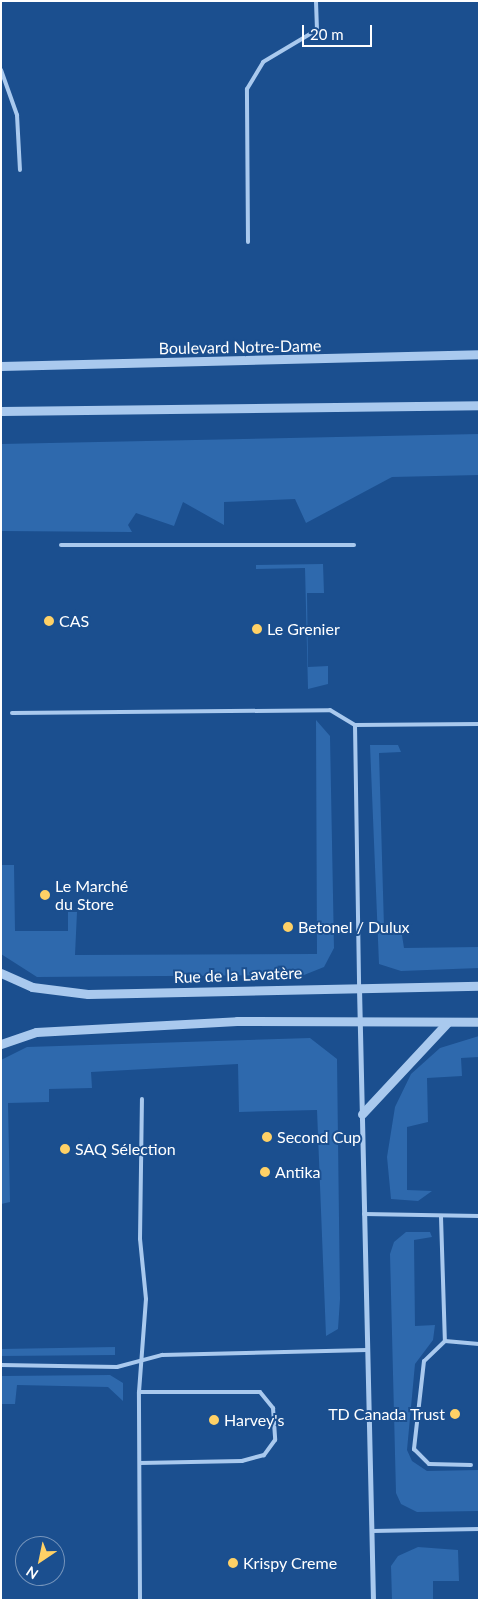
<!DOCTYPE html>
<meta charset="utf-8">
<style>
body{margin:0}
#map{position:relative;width:480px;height:1601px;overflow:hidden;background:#1b4f8f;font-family:Lato,sans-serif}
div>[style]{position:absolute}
.green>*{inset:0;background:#2e69ad}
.service>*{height:4px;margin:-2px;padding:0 2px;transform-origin:2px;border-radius:2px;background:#a9c9ee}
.minor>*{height:5px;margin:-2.5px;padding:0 2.5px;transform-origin:2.5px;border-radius:2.5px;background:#a9c9ee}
.tertiary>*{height:9px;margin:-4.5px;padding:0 4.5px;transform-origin:4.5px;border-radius:4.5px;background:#a9c9ee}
.dots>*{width:14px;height:14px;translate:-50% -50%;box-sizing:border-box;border:2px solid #1b4f8f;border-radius:50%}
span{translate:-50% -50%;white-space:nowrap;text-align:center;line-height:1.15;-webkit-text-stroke:4px #1b4f8f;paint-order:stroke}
.street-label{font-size:16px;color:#fff}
.poi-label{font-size:16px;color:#fff}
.left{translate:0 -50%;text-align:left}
.right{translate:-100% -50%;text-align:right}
.frame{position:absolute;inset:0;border:2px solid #fff;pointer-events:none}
.north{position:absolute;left:15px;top:1536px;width:50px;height:50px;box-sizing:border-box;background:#1b4f8f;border:1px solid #7695bc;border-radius:50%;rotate:214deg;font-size:14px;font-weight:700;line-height:20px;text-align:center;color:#fff}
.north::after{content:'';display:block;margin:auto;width:18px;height:22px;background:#ffd166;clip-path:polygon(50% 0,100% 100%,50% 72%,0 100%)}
.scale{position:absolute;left:302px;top:25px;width:70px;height:22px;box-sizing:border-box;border:2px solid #fff;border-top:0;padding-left:6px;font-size:15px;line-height:18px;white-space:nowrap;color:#fff;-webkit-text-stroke:4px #1b4f8f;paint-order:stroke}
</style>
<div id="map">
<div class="green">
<div style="clip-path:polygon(479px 434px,479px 475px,392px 477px,306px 523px,295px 499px,224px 502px,224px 525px,183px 502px,174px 526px,136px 513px,128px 525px,132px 532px,1px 531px,1px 444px)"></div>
<div style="clip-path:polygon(323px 564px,324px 593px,307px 593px,308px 667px,328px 666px,328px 684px,308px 689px,305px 568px,256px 569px,256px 565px)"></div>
<div style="clip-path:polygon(316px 720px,330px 736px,334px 948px,324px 967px,304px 975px,37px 977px,1px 954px,1px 865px,14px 865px,15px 931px,68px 931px,68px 912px,77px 912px,75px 955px,317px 954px)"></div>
<div style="clip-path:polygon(370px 745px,398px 745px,401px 752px,379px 753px,384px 927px,401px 929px,404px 948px,479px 947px,479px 968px,401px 971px,379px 964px)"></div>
<div style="clip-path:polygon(479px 1036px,479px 1057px,461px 1058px,462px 1076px,427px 1078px,428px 1122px,407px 1127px,407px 1190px,432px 1191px,418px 1201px,391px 1199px,387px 1157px,395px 1107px,411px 1074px,440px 1048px)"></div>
<div style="clip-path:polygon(310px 1038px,337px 1059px,340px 1299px,338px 1329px,326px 1336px,317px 1110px,239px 1112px,238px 1064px,91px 1072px,92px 1088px,49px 1089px,49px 1102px,8px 1103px,10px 1202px,1px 1204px,1px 1060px,27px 1047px)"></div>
<div style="clip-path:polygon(406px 1232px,430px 1232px,432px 1237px,414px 1240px,415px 1326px,435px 1325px,433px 1340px,415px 1364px,407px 1450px,412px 1461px,427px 1471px,479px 1470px,479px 1511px,417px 1512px,401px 1504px,396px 1493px,390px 1254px,394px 1242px)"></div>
<div style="clip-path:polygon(115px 1347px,115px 1355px,1px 1356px,1px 1349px)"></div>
<div style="clip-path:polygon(110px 1375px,123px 1383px,123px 1401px,108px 1387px,17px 1385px,15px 1404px,1px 1404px,2px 1376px)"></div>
<div style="clip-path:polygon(418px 1547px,458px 1550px,459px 1581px,433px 1581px,433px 1600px,392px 1600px,391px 1566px,398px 1556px)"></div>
</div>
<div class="service">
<div style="left:1px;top:70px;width:48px;rotate:70.4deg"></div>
<div style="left:17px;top:115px;width:55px;rotate:86.9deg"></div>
<div style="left:248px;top:242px;width:153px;rotate:-90.4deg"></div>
<div style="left:247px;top:89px;width:31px;rotate:-59deg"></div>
<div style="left:263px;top:62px;width:63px;rotate:-30.7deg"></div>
<div style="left:317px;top:30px;width:29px;rotate:-92deg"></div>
<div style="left:61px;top:545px;width:293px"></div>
<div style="left:12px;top:713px;width:318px;rotate:-0.5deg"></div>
<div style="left:330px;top:710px;width:29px;rotate:31deg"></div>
<div style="left:355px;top:725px;width:124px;rotate:-0.5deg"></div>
<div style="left:355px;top:725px;width:262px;rotate:89.1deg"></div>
<div style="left:364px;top:1214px;width:115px;rotate:1deg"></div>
<div style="left:441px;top:1217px;width:124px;rotate:88.2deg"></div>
<div style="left:445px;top:1341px;width:34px;rotate:5deg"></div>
<div style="left:445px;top:1341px;width:29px;rotate:136deg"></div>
<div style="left:424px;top:1361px;width:89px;rotate:96.5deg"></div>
<div style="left:414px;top:1449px;width:21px;rotate:45deg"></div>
<div style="left:429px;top:1464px;width:42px;rotate:1.4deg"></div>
<div style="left:1px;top:1365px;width:116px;rotate:1deg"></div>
<div style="left:117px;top:1367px;width:47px;rotate:-14.9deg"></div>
<div style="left:162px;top:1355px;width:205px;rotate:-1.4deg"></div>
<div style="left:139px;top:1392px;width:121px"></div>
<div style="left:260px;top:1392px;width:21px;rotate:51deg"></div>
<div style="left:273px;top:1408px;width:32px;rotate:86deg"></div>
<div style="left:275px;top:1440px;width:19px;rotate:126deg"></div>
<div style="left:264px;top:1455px;width:23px;rotate:165deg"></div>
<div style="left:242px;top:1461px;width:102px;rotate:178.9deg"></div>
<div style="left:372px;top:1531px;width:107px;rotate:-1.1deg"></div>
<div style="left:140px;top:1600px;width:208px;rotate:-90.3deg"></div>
<div style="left:139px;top:1392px;width:93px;rotate:-85.7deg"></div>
<div style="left:146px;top:1299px;width:60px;rotate:-95.7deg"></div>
<div style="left:140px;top:1239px;width:140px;rotate:-89.2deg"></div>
</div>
<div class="minor">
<div style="left:359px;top:988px;width:612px;rotate:88.69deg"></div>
</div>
<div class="tertiary">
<div style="left:1px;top:366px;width:478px;rotate:-1.4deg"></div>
<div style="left:1px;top:411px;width:478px;rotate:-0.7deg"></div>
<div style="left:1px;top:973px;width:34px;rotate:24deg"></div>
<div style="left:32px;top:987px;width:56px;rotate:7.1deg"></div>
<div style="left:88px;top:994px;width:391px;rotate:-1.2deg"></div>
<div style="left:1px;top:1044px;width:37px;rotate:-19deg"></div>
<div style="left:36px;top:1032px;width:201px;rotate:-3.1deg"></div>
<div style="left:237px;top:1021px;width:242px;rotate:0.2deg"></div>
<div style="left:362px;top:1114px;width:125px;rotate:-47deg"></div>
</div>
<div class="dots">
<div style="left:49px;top:621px;background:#ffd166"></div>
<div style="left:257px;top:629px;background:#ffd166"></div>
<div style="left:45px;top:895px;background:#ffd166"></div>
<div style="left:288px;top:927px;background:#ffd166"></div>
<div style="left:267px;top:1137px;background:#ffd166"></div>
<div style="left:65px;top:1149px;background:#ffd166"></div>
<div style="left:265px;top:1172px;background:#ffd166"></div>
<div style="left:455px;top:1414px;background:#ffd166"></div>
<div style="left:214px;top:1420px;background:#ffd166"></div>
<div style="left:233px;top:1563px;background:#ffd166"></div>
</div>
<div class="street-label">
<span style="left:240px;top:347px;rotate:-1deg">Boulevard Notre-Dame</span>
<span style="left:238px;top:975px;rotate:-2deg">Rue de la Lavatère</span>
</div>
<div class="poi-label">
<span class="left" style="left:59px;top:621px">CAS</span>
<span class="left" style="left:267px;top:629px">Le Grenier</span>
<span class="left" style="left:55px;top:895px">Le Marché<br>du Store</span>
<span class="left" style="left:298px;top:927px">Betonel / Dulux</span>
<span class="left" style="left:277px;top:1137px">Second Cup</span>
<span class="left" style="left:75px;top:1149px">SAQ Sélection</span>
<span class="left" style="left:275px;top:1172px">Antika</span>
<span class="right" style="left:445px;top:1414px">TD Canada Trust</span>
<span class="left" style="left:224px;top:1420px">Harvey's</span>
<span class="left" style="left:243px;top:1563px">Krispy Creme</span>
</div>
<div class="frame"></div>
<div class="north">N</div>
<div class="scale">20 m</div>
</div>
